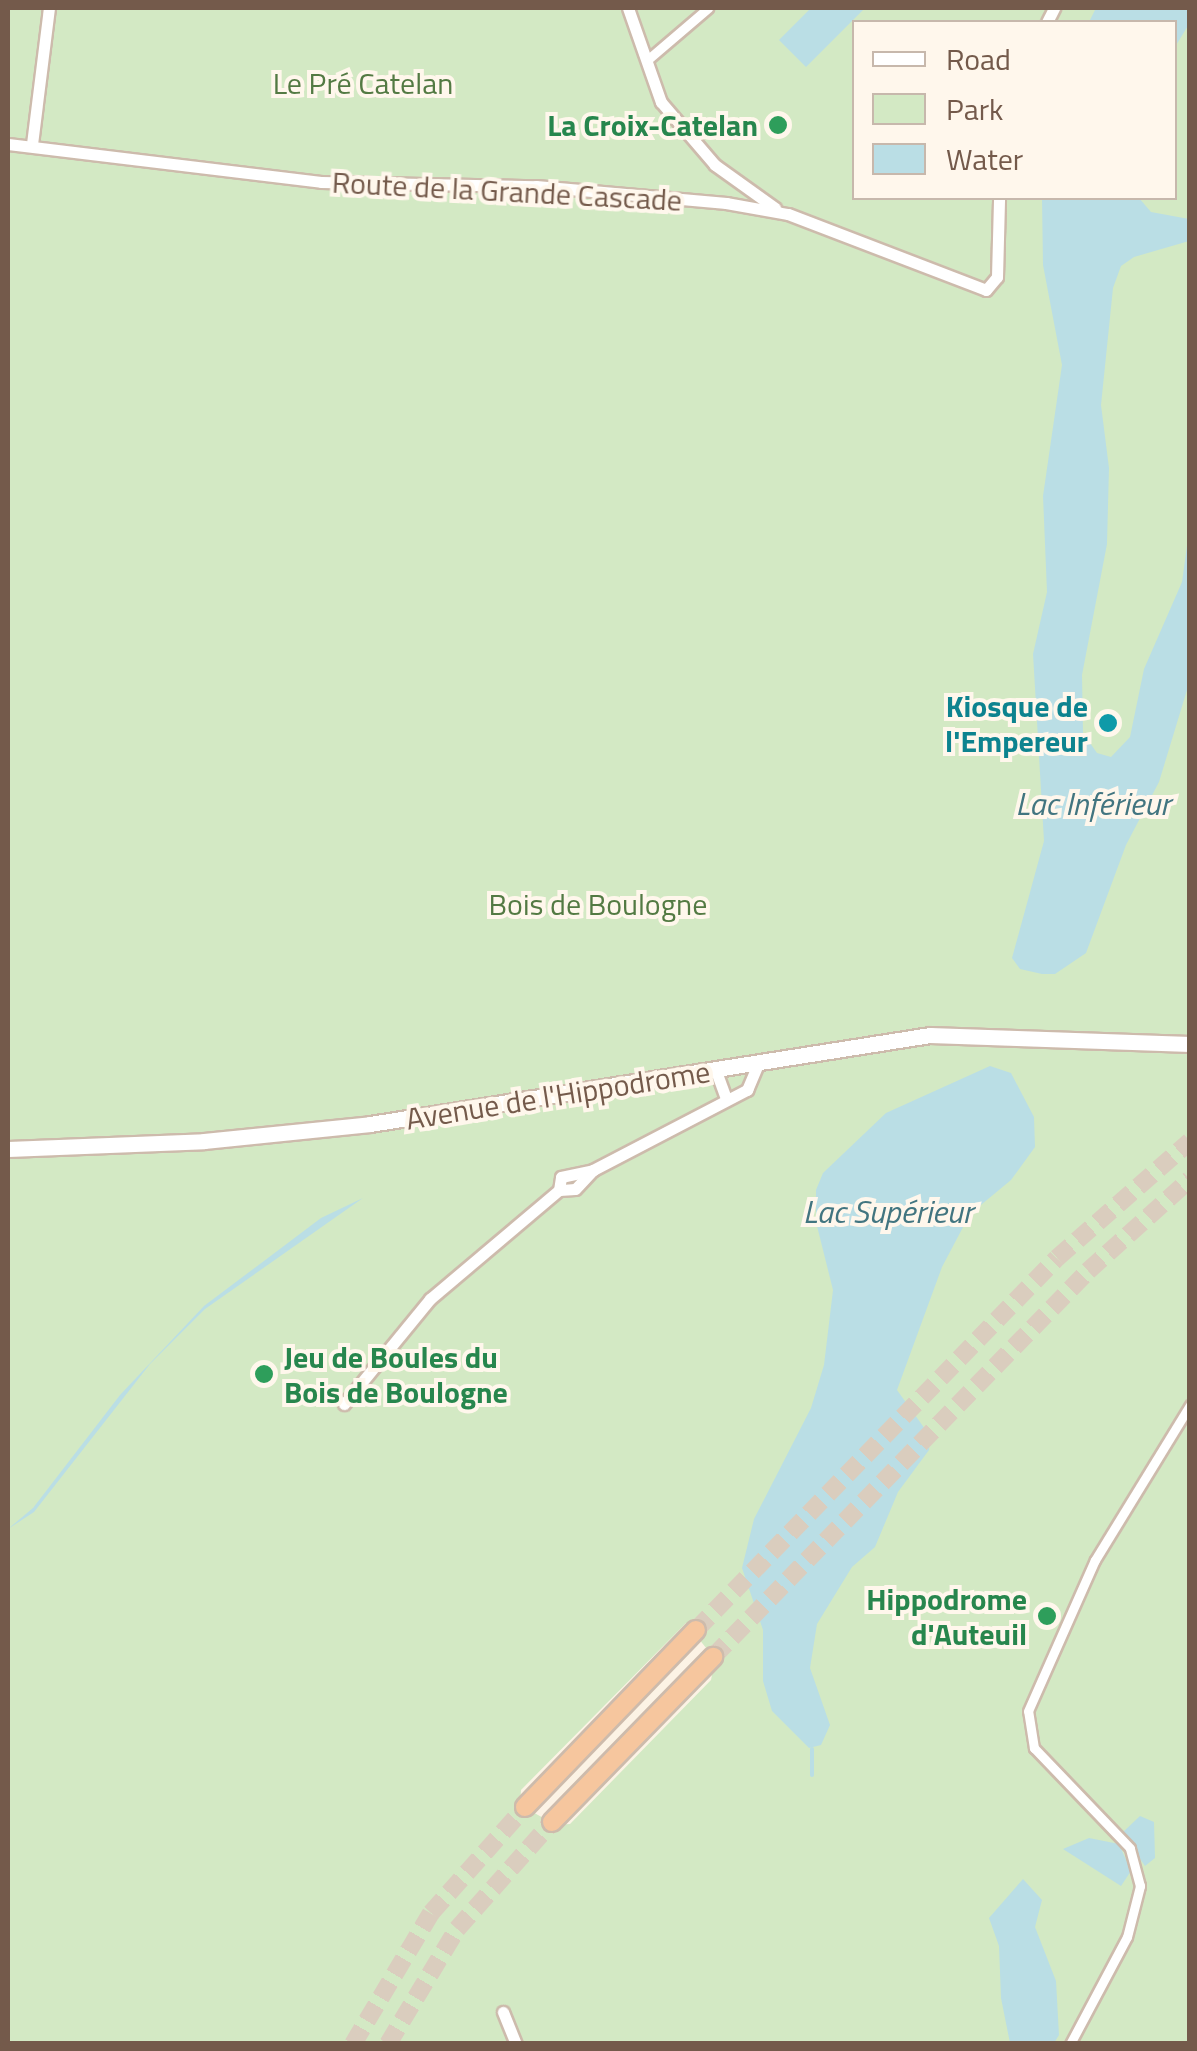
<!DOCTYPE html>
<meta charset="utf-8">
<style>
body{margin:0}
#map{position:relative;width:1197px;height:2051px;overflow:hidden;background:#fcf3e5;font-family:"Titillium Web",sans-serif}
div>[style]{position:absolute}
.green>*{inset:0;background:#d3e9c4}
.water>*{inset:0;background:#badee5}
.stream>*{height:4px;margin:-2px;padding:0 2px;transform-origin:2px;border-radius:2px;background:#badee5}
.trunk-tunnel>*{height:18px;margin-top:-9px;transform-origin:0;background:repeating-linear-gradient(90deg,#dacdbe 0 18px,transparent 0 27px)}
.roads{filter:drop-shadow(2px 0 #cdbbac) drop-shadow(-2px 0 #cdbbac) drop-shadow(0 2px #cdbbac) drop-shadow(0 -2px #cdbbac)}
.pedestrian>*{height:9px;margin:-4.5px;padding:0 4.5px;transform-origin:4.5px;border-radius:4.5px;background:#fff}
.minor>*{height:11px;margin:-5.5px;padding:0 5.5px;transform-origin:5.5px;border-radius:5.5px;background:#fff}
.secondary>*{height:15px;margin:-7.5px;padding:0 7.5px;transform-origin:7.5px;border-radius:7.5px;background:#fff}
.trunk>*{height:18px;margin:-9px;padding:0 9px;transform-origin:9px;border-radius:9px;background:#f6c69e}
.dots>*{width:28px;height:28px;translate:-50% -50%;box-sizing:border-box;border:5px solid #fff7ec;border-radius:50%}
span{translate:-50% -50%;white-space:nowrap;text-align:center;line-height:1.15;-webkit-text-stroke:8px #fff7ec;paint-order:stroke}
.park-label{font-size:30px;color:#537a43}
.leisure-label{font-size:30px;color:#27864d;font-weight:700}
.right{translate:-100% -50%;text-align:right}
.left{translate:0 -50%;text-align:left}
.street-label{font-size:30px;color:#745a4b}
.culture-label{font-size:30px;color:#0d838f;font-weight:700}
.water-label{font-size:32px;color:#427580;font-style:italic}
.frame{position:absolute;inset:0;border:10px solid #745a4b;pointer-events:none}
.legend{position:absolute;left:852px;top:20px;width:325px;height:180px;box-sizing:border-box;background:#fff7ec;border:2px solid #c7b8ac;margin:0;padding:12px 18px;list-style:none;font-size:30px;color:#745a4b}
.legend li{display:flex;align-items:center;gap:20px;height:50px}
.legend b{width:50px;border:2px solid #c7b8ac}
</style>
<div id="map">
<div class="green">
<div style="clip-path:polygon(evenodd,8px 8px,1189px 8px,1189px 2043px,8px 2044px,8px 8px,854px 22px,1174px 22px,1174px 198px,854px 198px,854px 22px,8px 8px,686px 1623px,715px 1659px,711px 1680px,570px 1824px,556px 1825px,520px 1805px,521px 1790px,686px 1623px)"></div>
</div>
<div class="water">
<div style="clip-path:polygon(811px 8px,863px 10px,806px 67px,779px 40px)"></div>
<div style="clip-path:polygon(1096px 8px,1189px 8px,1189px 24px,1175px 47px,1174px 22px,1089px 22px)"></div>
<div style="clip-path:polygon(1042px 198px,1139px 198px,1151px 212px,1189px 219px,1189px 241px,1134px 257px,1121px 266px,1113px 288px,1101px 405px,1109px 468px,1107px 544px,1082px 675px,1083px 733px,1097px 753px,1111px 757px,1130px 737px,1144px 669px,1182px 582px,1189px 531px,1190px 680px,1159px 782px,1126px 845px,1086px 953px,1055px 974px,1042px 974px,1020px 969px,1012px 958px,1044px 841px,1033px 654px,1047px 592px,1043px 496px,1062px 365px,1043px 265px)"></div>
<div style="clip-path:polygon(990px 1066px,1011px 1073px,1034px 1117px,1035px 1147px,1011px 1180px,970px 1214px,942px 1267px,897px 1390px,930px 1436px,929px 1450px,898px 1492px,875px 1547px,852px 1567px,817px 1624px,810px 1668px,830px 1725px,821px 1745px,809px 1748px,772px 1711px,763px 1681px,763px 1630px,742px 1568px,754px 1519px,811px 1408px,824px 1365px,833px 1290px,816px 1222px,816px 1190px,823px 1173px,886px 1113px)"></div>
<div style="clip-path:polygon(363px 1198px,205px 1309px,150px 1364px,34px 1512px,8px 1529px,33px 1508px,120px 1395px,204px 1306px,321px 1218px)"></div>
<div style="clip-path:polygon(1140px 1816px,1154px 1822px,1155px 1858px,1145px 1866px,1122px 1833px)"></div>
<div style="clip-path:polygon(1089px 1838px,1119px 1844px,1131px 1871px,1121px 1886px,1063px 1849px)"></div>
<div style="clip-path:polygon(1023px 1879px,1042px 1900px,1035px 1927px,1056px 1981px,1059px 2035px,1054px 2043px,1010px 2043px,1001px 1998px,999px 1946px,989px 1918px)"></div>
</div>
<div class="stream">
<div style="left:812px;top:1775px;width:26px;rotate:-90deg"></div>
</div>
<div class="trunk-tunnel">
<div style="left:696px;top:1630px;width:518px;rotate:-45.86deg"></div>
<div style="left:1057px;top:1258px;width:177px;rotate:-41.3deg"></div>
<div style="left:713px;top:1657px;width:538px;rotate:-45.83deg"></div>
<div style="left:1088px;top:1271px;width:137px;rotate:-42deg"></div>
<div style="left:353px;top:2044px;width:152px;rotate:-59.2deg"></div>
<div style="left:431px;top:1913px;width:142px;rotate:-48.4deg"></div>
<div style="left:388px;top:2044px;width:134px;rotate:-59deg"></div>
<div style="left:457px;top:1929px;width:143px;rotate:-48.4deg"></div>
</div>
<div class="roads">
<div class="pedestrian">
<div style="left:646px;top:61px;width:82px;rotate:-40.5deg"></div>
<div style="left:1070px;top:2044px;width:121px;rotate:-62deg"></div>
<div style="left:1127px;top:1937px;width:53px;rotate:-75.7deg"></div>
<div style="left:1140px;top:1886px;width:39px;rotate:-105deg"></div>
<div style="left:1130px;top:1848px;width:139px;rotate:-133.8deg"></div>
<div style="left:1034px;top:1748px;width:37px;rotate:-99deg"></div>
<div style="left:1028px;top:1711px;width:165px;rotate:-66.1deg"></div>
<div style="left:1095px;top:1560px;width:182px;rotate:-58.5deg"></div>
</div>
<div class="minor">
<div style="left:628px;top:8px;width:100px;rotate:70.7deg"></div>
<div style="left:661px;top:102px;width:83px;rotate:49.4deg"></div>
<div style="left:715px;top:165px;width:74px;rotate:35.6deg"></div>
<div style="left:1047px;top:22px;width:16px;rotate:-63deg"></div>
<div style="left:8px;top:144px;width:315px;rotate:6.9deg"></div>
<div style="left:321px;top:182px;width:215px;rotate:1.1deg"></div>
<div style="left:536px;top:186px;width:191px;rotate:5.1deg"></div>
<div style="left:726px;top:203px;width:63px;rotate:10.1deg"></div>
<div style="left:788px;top:214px;width:212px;rotate:21deg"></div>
<div style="left:986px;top:290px;width:17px;rotate:-50deg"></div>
<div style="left:997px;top:277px;width:79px;rotate:-88.5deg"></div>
<div style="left:32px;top:144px;width:137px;rotate:-82.9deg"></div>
<div style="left:716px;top:1071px;width:29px;rotate:70deg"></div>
<div style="left:593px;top:1170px;width:26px;rotate:133deg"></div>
<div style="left:575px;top:1189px;width:16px;rotate:176deg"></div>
<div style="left:559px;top:1190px;width:13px;rotate:-81deg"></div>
<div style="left:561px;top:1177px;width:33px;rotate:-12deg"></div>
<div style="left:593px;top:1170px;width:174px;rotate:-27.5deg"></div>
<div style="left:747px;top:1090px;width:28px;rotate:-67deg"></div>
<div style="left:344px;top:1404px;width:136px;rotate:-50.7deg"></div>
<div style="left:430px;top:1299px;width:169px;rotate:-40.2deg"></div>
<div style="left:503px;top:2012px;width:35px;rotate:68deg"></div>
</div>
<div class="secondary">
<div style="left:8px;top:1149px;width:196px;rotate:-2.3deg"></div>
<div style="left:204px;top:1141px;width:167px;rotate:-5.8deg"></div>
<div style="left:370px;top:1124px;width:567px;rotate:-9.03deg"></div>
<div style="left:930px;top:1035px;width:260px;rotate:2deg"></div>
</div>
<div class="trunk">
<div style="left:525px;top:1807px;width:246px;rotate:-46deg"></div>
<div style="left:552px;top:1822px;width:231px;rotate:-45.7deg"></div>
</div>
</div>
<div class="dots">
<div style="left:778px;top:125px;background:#2e9e5b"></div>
<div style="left:1108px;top:723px;background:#0f9aa8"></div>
<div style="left:264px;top:1374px;background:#2e9e5b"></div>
<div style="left:1047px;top:1616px;background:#2e9e5b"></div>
</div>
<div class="park-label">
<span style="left:363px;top:83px">Le Pré Catelan</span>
<span style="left:598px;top:904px">Bois de Boulogne</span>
</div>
<div class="leisure-label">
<span class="right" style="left:758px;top:125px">La Croix-Catelan</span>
<span class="left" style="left:284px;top:1374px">Jeu de Boules du<br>Bois de Boulogne</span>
<span class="right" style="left:1027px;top:1616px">Hippodrome<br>d'Auteuil</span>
</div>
<div class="street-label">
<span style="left:507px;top:191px;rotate:3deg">Route de la Grande Cascade</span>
<span style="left:558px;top:1095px;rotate:-9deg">Avenue de l'Hippodrome</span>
</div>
<div class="culture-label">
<span class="right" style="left:1088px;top:723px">Kiosque de<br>l'Empereur</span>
</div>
<div class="water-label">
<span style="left:1093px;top:803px">Lac Inférieur</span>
<span style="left:888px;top:1211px">Lac Supérieur</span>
</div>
<div class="frame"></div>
<ul class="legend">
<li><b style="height:12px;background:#fff"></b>Road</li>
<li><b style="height:28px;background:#d3e9c4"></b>Park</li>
<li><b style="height:28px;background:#badee5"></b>Water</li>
</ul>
</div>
